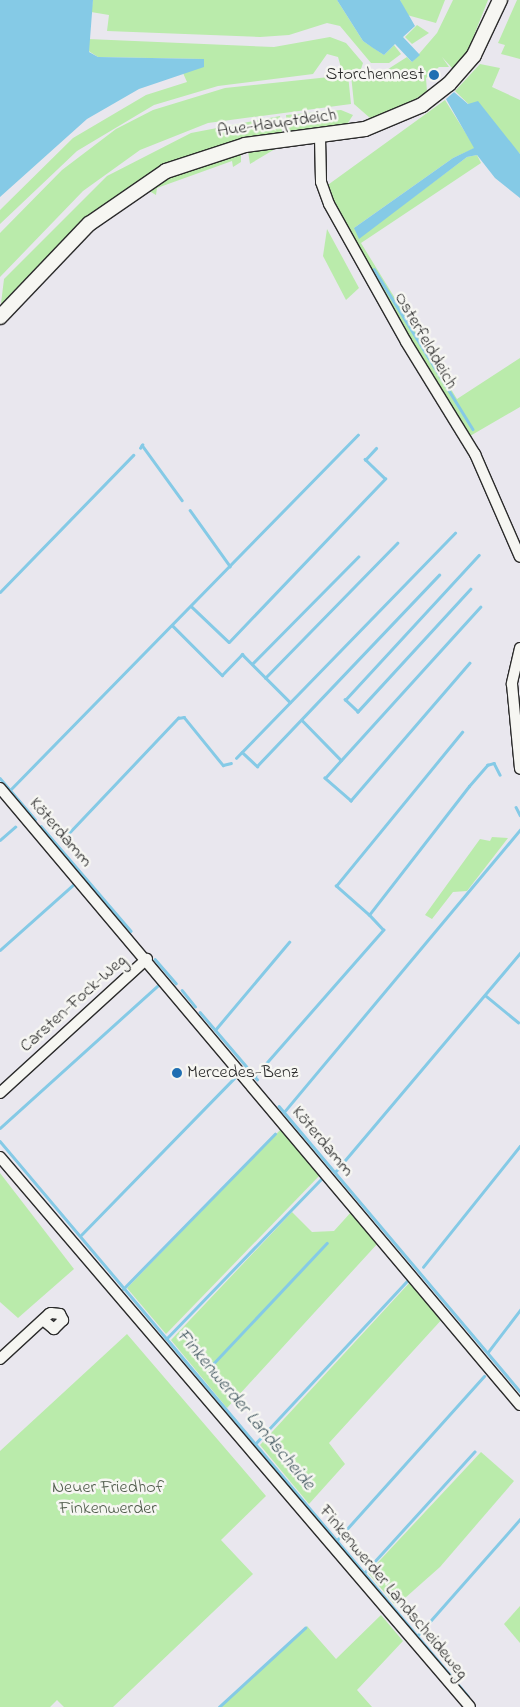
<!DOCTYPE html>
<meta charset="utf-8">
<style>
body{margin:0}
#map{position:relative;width:520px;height:1707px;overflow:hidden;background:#e9e7ee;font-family:"Indie Flower",sans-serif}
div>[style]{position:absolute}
.green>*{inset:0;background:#baebab}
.water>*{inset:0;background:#85cae6}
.stream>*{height:2.5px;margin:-1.25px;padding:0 1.25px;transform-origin:1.25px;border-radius:1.25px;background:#85cae6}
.roads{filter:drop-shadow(1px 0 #2b2b2b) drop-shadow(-1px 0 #2b2b2b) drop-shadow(0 1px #2b2b2b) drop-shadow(0 -1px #2b2b2b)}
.street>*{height:10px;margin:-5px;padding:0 5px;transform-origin:5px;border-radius:5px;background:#f6f6f2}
.secondary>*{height:14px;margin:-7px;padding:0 7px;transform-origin:7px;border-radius:7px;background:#f6f6f2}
.dots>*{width:14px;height:14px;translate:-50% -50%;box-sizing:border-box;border:2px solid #f6f6f2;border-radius:50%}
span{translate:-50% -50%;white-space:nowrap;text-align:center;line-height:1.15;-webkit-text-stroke:5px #f6f6f2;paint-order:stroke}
.poi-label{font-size:18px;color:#2b2b2b}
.right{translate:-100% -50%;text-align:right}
.left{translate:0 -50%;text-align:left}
.street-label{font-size:18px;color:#2b2b2b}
.park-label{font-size:18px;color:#4f5b4b}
.water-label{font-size:19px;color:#465b63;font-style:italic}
</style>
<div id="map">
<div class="green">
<div style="clip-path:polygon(93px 0,337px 0,363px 41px,384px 55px,394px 45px,401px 54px,389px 63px,371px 63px,340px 26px,327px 23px,289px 35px,260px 37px,107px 31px,109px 15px,91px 12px)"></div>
<div style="clip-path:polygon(400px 0,445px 0,436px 23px,407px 15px)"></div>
<div style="clip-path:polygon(453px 0,488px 0,465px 58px,453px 69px,442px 57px,449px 67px,439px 67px,426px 78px,427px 92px,393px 113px,370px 118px,354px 104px,351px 75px,385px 71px,407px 57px,412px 62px,437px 33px)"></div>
<div style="clip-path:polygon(517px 0,520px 0,520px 59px,501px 54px,505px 45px,498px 43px)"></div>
<div style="clip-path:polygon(417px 25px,429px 33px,412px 44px,405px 37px)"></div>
<div style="clip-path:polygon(330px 37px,346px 43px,363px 63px,361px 69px,342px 71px,338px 57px,327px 54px,313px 74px,218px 86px,154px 105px,77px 151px,0 224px,0 210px,73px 138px,146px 95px,187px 82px,183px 73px,204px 66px,204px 59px,98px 57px,87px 50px,88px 39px,274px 47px)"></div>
<div style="clip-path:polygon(480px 64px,500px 68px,492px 87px,520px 100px,520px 154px,455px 91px)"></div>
<div style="clip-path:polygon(348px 75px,351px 104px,208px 123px,140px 150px,83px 191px,0 277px,0 233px,62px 170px,116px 129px,153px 110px,225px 88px)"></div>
<div style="clip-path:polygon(445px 100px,475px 148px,453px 158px,354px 228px,380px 222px,467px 157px,477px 155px,481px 163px,361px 243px,457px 399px,520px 358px,520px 407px,470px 436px,408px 340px,325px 187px)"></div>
<div style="clip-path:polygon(341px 110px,353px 115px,346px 126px,288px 132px,286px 115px)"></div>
<div style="clip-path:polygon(280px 116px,282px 132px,177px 160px,122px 192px,91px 216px,0 312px,4px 279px,107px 176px,191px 133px)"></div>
<div style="clip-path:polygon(280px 147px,275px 149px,250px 164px,248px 151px)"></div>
<div style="clip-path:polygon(241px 152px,241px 162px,233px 167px,232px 161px,157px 188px,156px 195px,146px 189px,170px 174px)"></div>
<div style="clip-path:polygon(327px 229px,359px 288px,346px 300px,323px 256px)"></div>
<div style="clip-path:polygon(492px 837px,508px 838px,467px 891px,453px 892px,432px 919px,425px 915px,480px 839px,490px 841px)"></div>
<div style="clip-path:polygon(282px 1128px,321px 1174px,166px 1334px,127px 1288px)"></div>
<div style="clip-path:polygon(0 1173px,74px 1269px,18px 1318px,0 1302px)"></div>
<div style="clip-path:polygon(352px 1211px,379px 1242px,227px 1408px,171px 1340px,292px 1212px,312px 1232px,334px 1231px)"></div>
<div style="clip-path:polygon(412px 1280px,444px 1317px,329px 1443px,345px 1464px,309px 1504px,260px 1445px)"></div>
<div style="clip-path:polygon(127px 1334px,266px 1496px,221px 1540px,253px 1574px,113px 1707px,64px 1707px,57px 1700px,50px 1707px,0 1707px,0 1451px)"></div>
<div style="clip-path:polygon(481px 1452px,514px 1481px,440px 1567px,396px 1606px,368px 1573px)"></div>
<div style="clip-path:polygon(520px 1606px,520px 1643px,504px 1624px)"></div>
<div style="clip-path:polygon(381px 1615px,403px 1641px,357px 1690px,372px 1707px,219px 1707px,307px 1626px,336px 1659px)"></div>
</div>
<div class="water">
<div style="clip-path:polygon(0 0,93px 0,89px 52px,98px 57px,204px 59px,204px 67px,139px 89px,87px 119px,0 197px)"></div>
<div style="clip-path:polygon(337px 0,400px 0,415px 26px,403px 37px,420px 55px,412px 62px,395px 44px,384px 55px,373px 48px,363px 41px)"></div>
<div style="clip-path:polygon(454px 92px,468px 104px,478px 101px,520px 154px,520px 198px,495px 178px,477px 155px,467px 157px,359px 239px,354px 228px,453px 158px,474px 148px,446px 99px)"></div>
</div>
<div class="stream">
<div style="left:374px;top:269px;width:188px;rotate:58.3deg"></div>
<div style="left:140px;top:448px;width:4px;rotate:-56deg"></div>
<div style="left:142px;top:445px;width:68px;rotate:54deg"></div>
<div style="left:190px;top:510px;width:69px;rotate:54.5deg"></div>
<div style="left:471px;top:589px;width:167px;rotate:132.6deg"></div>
<div style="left:358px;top:712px;width:18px;rotate:-137deg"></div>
<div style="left:345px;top:700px;width:197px;rotate:-47.3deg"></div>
<div style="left:0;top:592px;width:191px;rotate:-45.8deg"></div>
<div style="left:191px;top:606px;width:52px;rotate:43.5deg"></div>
<div style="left:229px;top:642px;width:226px;rotate:-46.3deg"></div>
<div style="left:385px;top:479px;width:28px;rotate:-136deg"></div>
<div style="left:365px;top:460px;width:16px;rotate:-47deg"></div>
<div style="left:172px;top:625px;width:71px;rotate:45deg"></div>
<div style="left:222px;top:675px;width:29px;rotate:-46deg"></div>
<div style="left:242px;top:654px;width:68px;rotate:45deg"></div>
<div style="left:470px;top:663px;width:182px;rotate:130.8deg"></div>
<div style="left:351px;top:801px;width:35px;rotate:-139deg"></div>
<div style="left:325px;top:778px;width:231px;rotate:-47.8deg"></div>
<div style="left:252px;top:664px;width:151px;rotate:-45.3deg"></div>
<div style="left:265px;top:678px;width:189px;rotate:-45.6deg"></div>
<div style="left:302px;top:720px;width:56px;rotate:45.7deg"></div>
<div style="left:242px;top:752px;width:21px;rotate:43deg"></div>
<div style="left:257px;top:766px;width:264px;rotate:-46.4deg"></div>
<div style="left:236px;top:758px;width:314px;rotate:-45.8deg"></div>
<div style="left:0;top:778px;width:54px;rotate:49.5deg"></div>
<div style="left:10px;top:790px;width:497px;rotate:-45.6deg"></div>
<div style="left:516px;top:807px;width:9px;rotate:63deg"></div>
<div style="left:41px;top:826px;width:138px;rotate:49.4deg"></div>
<div style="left:66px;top:836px;width:163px;rotate:-46.5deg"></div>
<div style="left:178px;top:718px;width:6px;rotate:-9deg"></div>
<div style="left:184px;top:717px;width:62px;rotate:50.9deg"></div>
<div style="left:223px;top:765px;width:8px;rotate:-14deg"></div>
<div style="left:0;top:840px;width:20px;rotate:-41deg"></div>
<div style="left:369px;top:915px;width:44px;rotate:-138.7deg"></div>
<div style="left:336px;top:886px;width:199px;rotate:-50.7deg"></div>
<div style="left:0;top:950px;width:98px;rotate:-41.7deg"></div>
<div style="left:155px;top:959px;width:32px;rotate:49deg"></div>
<div style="left:182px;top:990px;width:21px;rotate:51deg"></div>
<div style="left:485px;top:995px;width:43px;rotate:39.3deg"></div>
<div style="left:200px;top:1012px;width:72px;rotate:49.5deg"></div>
<div style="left:215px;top:1030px;width:115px;rotate:-49.9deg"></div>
<div style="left:250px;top:1071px;width:11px;rotate:49deg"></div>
<div style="left:254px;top:1077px;width:196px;rotate:-48.7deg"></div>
<div style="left:383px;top:930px;width:21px;rotate:-133deg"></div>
<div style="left:369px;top:915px;width:163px;rotate:-52.2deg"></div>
<div style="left:469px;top:786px;width:28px;rotate:-49deg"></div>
<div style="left:487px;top:765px;width:7px;rotate:-16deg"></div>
<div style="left:494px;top:763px;width:13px;rotate:63deg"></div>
<div style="left:279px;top:1106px;width:373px;rotate:49.8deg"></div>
<div style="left:284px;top:1112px;width:368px;rotate:-50.1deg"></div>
<div style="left:0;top:1128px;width:213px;rotate:-42.1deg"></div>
<div style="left:0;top:1141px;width:726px;rotate:49.86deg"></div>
<div style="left:335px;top:1172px;width:287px;rotate:-49.8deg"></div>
<div style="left:81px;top:1235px;width:219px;rotate:-45.7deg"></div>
<div style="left:423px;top:1267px;width:155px;rotate:-51.3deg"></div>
<div style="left:123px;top:1289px;width:217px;rotate:-45.6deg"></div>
<div style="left:166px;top:1339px;width:224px;rotate:-45.9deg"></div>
<div style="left:488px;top:1352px;width:53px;rotate:-52.7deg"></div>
<div style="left:210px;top:1367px;width:170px;rotate:-46.7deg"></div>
<div style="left:254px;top:1445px;width:224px;rotate:-47deg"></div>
<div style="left:337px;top:1540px;width:220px;rotate:-48.1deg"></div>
<div style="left:364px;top:1573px;width:164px;rotate:-47.7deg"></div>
<div style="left:417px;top:1636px;width:156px;rotate:-48.6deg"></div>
<div style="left:219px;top:1707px;width:117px;rotate:-42.6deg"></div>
</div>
<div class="roads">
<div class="street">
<div style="left:320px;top:137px;width:45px;rotate:88.7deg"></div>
<div style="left:321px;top:182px;width:23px;rotate:70deg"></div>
<div style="left:329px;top:204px;width:158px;rotate:60.8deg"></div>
<div style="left:406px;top:342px;width:132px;rotate:58.4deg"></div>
<div style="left:475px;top:454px;width:112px;rotate:66.4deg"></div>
<div style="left:520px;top:648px;width:37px;rotate:103deg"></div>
<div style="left:512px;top:684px;width:85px;rotate:84.6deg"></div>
<div style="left:0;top:788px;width:807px;rotate:49.88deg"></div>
<div style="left:0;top:1093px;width:199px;rotate:-42.4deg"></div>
<div style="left:0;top:1157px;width:723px;rotate:49.48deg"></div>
<div style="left:0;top:1359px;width:67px;rotate:-42.6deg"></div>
<div style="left:49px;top:1314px;width:2px;rotate:-27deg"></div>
<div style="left:51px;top:1313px;width:9px;rotate:6deg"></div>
<div style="left:60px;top:1314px;width:7px;rotate:63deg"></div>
<div style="left:63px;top:1320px;width:13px;rotate:135deg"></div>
<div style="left:54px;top:1329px;width:14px;rotate:-141deg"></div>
</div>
<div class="secondary">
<div style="left:0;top:317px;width:129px;rotate:-46.3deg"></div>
<div style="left:89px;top:224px;width:93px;rotate:-34.5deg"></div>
<div style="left:166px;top:171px;width:83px;rotate:-18.2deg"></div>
<div style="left:245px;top:145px;width:121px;rotate:-7.6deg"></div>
<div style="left:365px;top:129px;width:62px;rotate:-22.8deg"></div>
<div style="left:422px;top:105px;width:34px;rotate:-38deg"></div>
<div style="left:449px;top:84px;width:38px;rotate:-49deg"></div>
<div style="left:474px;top:55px;width:61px;rotate:-64.7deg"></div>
</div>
</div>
<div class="dots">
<div style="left:434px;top:75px;background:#1f6fb2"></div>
<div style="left:177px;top:1073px;background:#1f6fb2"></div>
</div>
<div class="poi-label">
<span class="right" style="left:424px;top:75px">Storchennest</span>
<span class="left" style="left:187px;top:1073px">Mercedes-Benz</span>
</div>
<div class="street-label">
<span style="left:277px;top:124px;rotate:-8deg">Aue-Hauptdeich</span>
<span style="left:425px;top:341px;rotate:60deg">Osterfelddeich</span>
<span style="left:60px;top:833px;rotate:49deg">Köterdamm</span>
<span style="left:74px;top:1004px;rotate:-42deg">Carsten-Fock-Weg</span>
<span style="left:322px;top:1142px;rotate:50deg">Köterdamm</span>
<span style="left:393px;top:1593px;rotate:50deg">Finkenwerder Landscheideweg</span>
</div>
<div class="park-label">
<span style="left:108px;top:1499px">Neuer Friedhof<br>Finkenwerder</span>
</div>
<div class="water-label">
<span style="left:245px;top:1410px;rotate:50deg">Finkenwerder Landscheide</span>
</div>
</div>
